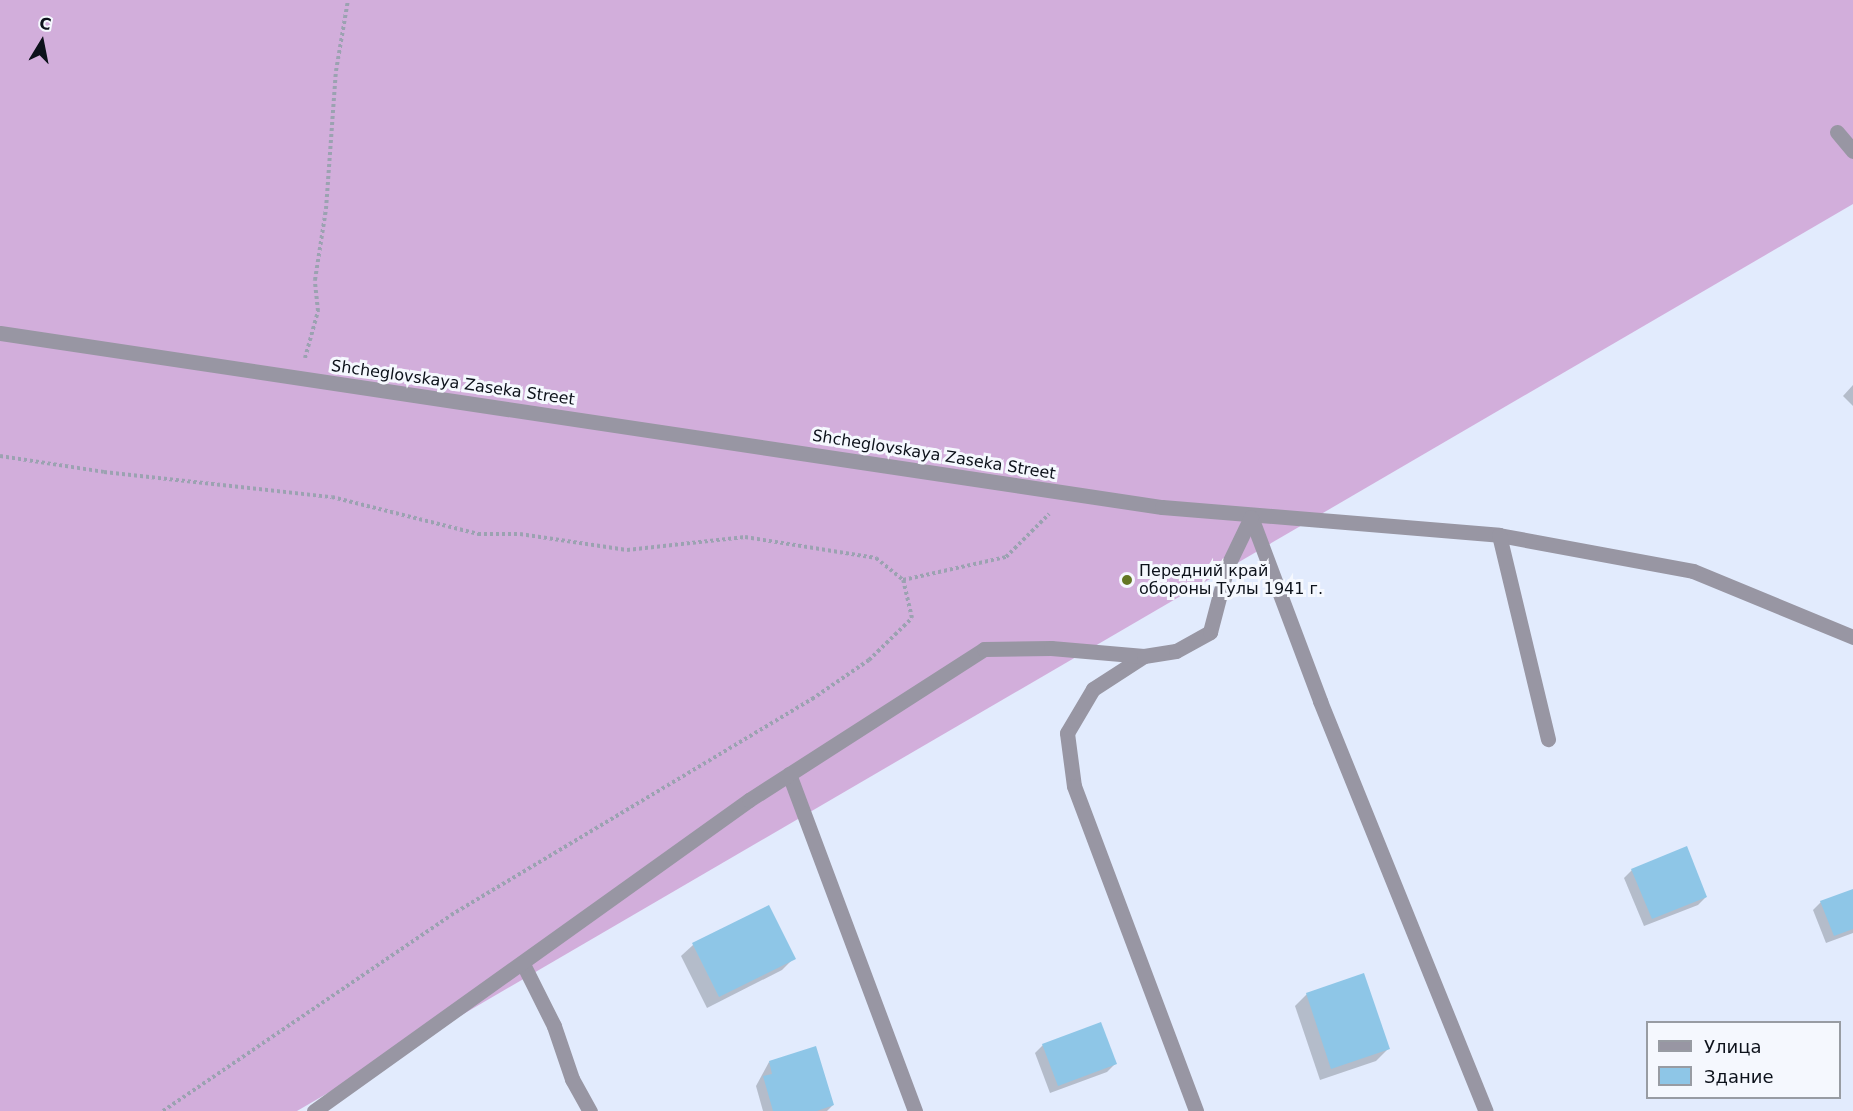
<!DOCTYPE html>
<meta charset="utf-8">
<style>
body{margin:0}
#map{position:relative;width:1853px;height:1111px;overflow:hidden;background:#e2ebfd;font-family:"DejaVu Sans",sans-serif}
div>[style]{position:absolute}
.forest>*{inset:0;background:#d2aedb}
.shadow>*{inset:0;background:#0003}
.building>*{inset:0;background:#8ec6e7}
.path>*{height:4px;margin-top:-2px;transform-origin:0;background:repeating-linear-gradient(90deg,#9ba2b1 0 3px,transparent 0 6px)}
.minor>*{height:15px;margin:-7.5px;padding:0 7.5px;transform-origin:7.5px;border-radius:7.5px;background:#9896a3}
.dots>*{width:16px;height:16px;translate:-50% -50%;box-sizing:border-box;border:3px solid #f5f8fe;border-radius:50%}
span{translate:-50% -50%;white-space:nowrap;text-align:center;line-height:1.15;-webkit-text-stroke:6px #f5f8fe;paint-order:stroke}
.street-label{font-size:16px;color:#0d121b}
.poi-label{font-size:16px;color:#0d121b}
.left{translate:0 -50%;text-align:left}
.legend{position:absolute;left:1646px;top:1021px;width:195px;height:78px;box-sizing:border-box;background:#f5f8fe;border:2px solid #989ca3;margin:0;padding:8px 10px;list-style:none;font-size:18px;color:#0d121b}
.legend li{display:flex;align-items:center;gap:12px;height:30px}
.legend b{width:30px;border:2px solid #989ca3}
.north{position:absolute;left:12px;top:12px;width:60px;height:60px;-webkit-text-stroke:4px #f5f8fe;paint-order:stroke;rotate:10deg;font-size:16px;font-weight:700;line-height:24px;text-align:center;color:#0d121b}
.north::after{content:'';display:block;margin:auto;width:21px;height:27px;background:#0d121b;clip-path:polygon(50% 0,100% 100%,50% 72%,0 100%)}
</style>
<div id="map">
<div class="forest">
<div style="clip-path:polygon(0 0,1853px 0,1853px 204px,297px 1111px,0 1111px)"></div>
</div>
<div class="shadow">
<div style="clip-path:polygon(1853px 385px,1853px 406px,1843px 396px)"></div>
<div style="clip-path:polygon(1632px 870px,1706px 897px,1698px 905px,1644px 926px,1624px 878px)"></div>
<div style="clip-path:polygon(1853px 890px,1853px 933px,1826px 943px,1813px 910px,1821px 902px)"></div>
<div style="clip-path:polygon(769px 907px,794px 958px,782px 970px,707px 1008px,681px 956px,693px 945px)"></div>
<div style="clip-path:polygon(1307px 994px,1388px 1049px,1376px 1061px,1320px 1080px,1295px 1006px)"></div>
<div style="clip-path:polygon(1043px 1045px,1115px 1064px,1107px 1072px,1050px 1093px,1035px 1053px)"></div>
<div style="clip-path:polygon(769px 1062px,833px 1105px,827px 1111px,763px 1111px,756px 1086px)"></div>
</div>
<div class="building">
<div style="clip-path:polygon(1687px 846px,1707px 897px,1652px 919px,1631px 869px)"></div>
<div style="clip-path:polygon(1853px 889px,1853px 929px,1834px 936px,1820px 901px)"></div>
<div style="clip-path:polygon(769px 905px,796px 959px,719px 997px,692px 943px)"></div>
<div style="clip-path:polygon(1364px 973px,1390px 1049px,1331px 1069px,1306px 993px)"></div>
<div style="clip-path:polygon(1101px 1022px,1117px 1064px,1058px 1086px,1042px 1044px)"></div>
<div style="clip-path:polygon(816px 1046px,834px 1105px,817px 1111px,773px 1111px,763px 1076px,772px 1074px,769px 1061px)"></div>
</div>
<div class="path">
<div style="left:305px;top:358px;width:49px;rotate:-74.5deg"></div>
<div style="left:318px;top:311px;width:31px;rotate:-96deg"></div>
<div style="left:315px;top:280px;width:72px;rotate:-81.2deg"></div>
<div style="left:326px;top:209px;width:138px;rotate:-85.9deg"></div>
<div style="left:336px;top:71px;width:72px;rotate:-80.4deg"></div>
<div style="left:0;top:456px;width:105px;rotate:8.7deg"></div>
<div style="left:104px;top:472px;width:229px;rotate:6.3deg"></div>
<div style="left:332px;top:497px;width:151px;rotate:14.2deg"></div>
<div style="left:478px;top:534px;width:42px"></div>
<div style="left:520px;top:534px;width:108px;rotate:8.5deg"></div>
<div style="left:627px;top:550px;width:119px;rotate:-6.3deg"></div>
<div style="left:745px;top:537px;width:133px;rotate:9.1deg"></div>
<div style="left:876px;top:558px;width:35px;rotate:39deg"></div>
<div style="left:903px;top:580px;width:106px;rotate:-12.6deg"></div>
<div style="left:1006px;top:557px;width:61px;rotate:-45deg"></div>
<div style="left:163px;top:1111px;width:348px;rotate:-34.2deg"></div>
<div style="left:451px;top:915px;width:421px;rotate:-30.9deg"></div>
<div style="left:812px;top:699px;width:69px;rotate:-34.4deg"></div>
<div style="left:869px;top:660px;width:60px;rotate:-44.3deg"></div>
<div style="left:912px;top:618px;width:39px;rotate:-103deg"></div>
</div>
<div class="minor">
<div style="left:1837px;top:132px;width:25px;rotate:50deg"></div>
<div style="left:0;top:333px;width:1175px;rotate:8.52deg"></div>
<div style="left:1162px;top:507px;width:338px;rotate:4.7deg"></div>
<div style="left:1499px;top:535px;width:197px;rotate:10.5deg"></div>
<div style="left:1693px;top:571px;width:173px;rotate:22.4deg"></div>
<div style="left:1251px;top:517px;width:197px;rotate:69.4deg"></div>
<div style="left:1320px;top:701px;width:442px;rotate:68deg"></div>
<div style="left:1499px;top:535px;width:210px;rotate:76.5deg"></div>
<div style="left:1144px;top:656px;width:61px;rotate:147.1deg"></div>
<div style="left:1093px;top:689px;width:51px;rotate:120.6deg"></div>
<div style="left:1067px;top:733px;width:53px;rotate:82.5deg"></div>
<div style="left:1074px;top:786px;width:347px;rotate:69.4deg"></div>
<div style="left:789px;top:774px;width:360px;rotate:69.5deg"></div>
<div style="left:523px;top:964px;width:69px;rotate:63.4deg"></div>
<div style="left:554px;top:1026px;width:56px;rotate:71.2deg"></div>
<div style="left:572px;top:1079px;width:37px;rotate:61deg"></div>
<div style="left:314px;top:1111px;width:535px;rotate:-35.56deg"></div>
<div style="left:749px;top:800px;width:279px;rotate:-32.7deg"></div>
<div style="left:984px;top:649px;width:67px;rotate:-0.9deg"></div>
<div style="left:1051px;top:648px;width:93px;rotate:4.9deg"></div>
<div style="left:1144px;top:656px;width:32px;rotate:-9deg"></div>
<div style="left:1176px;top:651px;width:39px;rotate:-29deg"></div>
<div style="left:1210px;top:632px;width:67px;rotate:-75.3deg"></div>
<div style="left:1227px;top:567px;width:55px;rotate:-64.4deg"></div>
</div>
<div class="dots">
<div style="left:1127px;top:580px;background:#637624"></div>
</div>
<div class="street-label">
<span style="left:453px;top:383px;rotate:8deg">Shcheglovskaya Zaseka Street</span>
<span style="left:934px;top:455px;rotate:9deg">Shcheglovskaya Zaseka Street</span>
</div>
<div class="poi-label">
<span class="left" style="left:1139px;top:580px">Передний край<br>обороны Тулы 1941 г.</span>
</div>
<ul class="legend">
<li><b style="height:8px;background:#9896a3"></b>Улица</li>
<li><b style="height:16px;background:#8ec6e7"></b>Здание</li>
</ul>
<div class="north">С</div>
</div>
